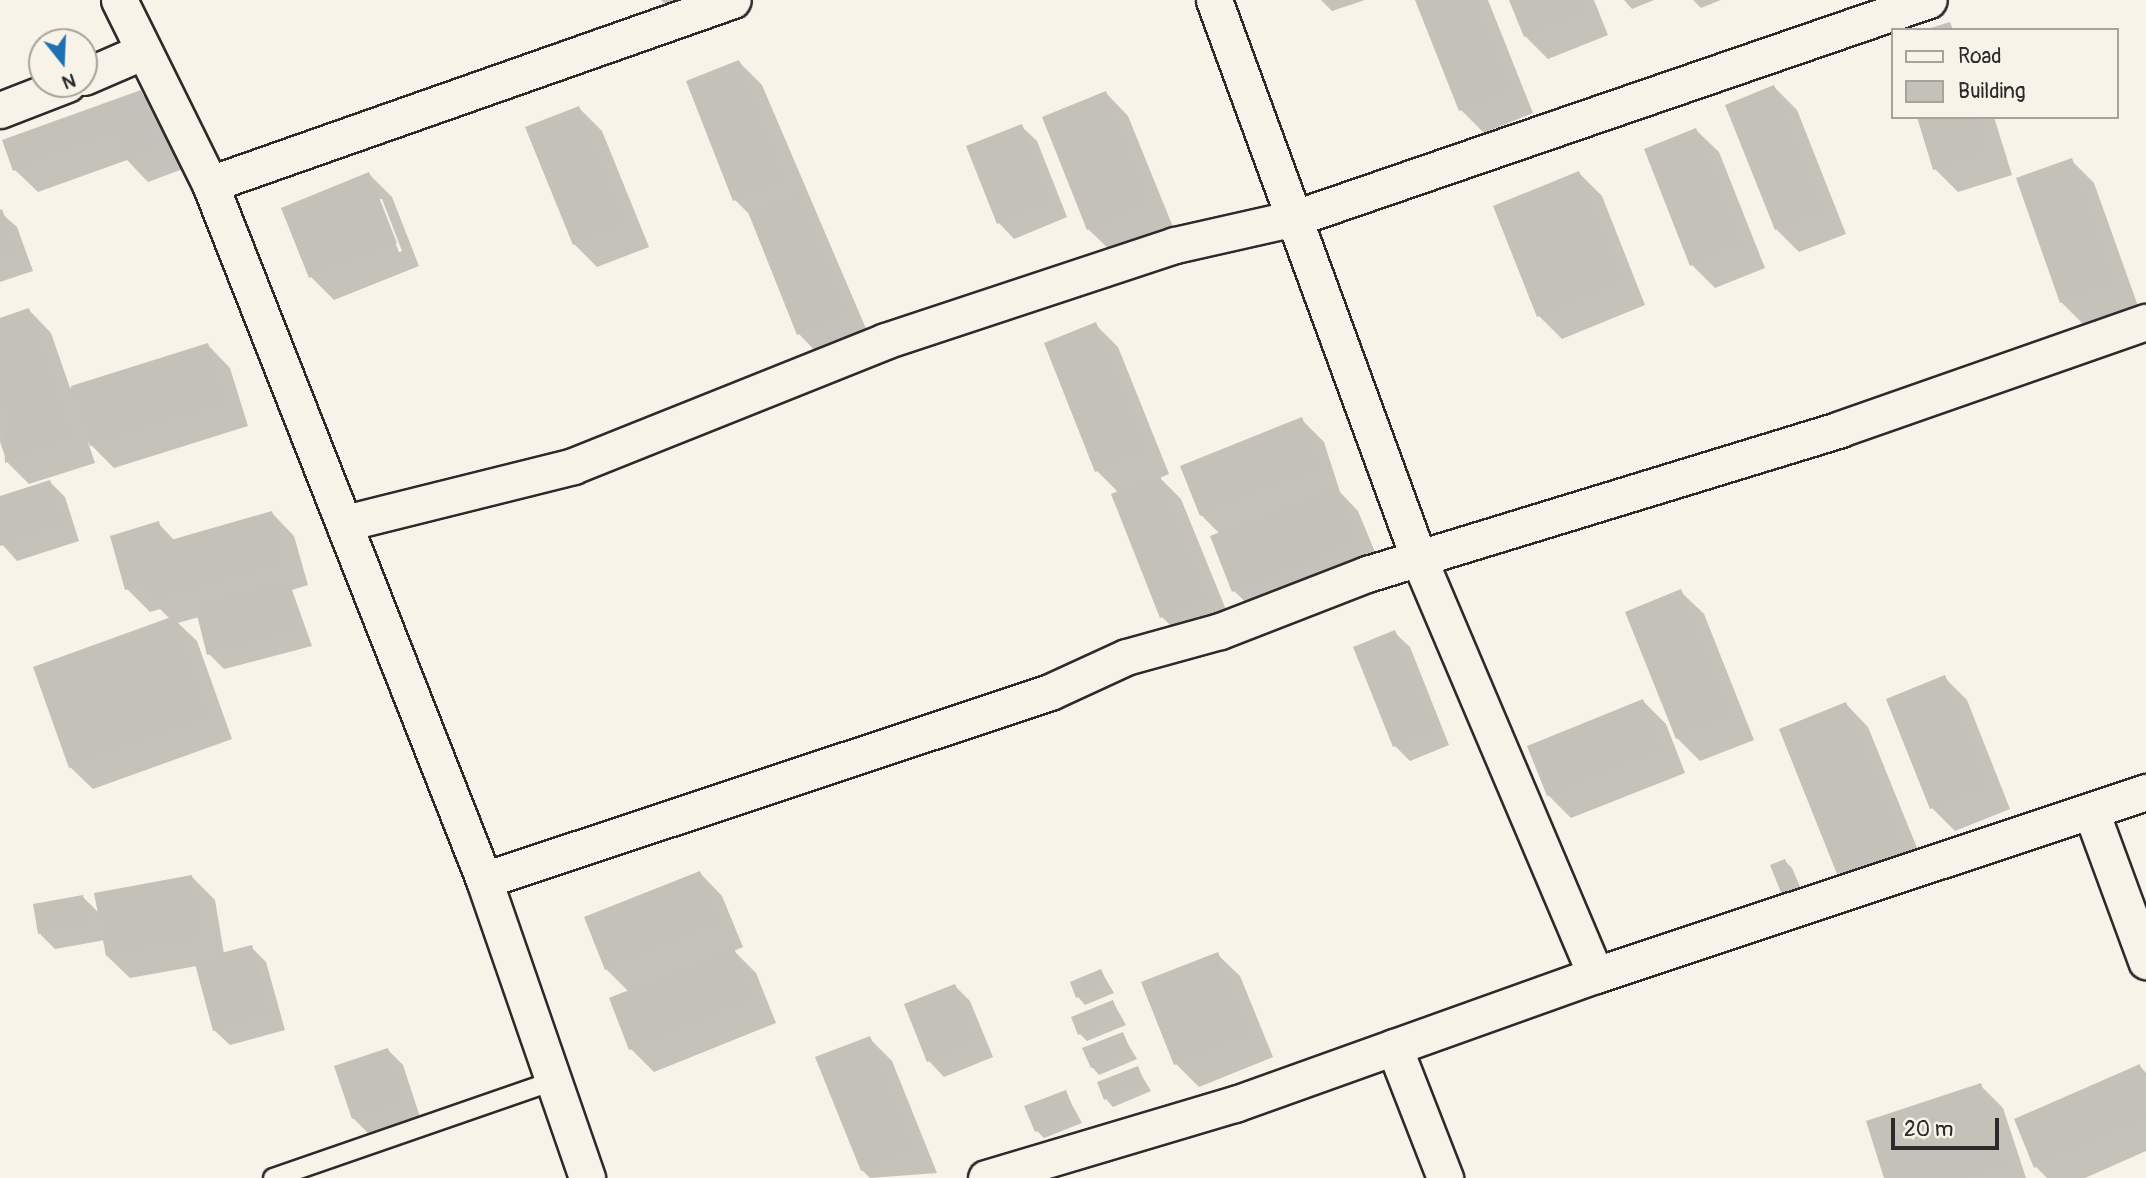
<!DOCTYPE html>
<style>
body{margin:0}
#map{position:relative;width:2146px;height:1178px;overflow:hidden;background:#f7f3e8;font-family:Pangolin,sans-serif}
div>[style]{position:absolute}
.shadow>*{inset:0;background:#0003}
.building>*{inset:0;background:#c4c1b9}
.roads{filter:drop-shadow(2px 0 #2b2b2b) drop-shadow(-2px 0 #2b2b2b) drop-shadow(0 2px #2b2b2b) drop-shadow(0 -2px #2b2b2b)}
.service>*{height:18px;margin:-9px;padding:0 9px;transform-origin:9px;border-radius:9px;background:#f7f3e8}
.minor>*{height:35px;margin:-17.5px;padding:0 17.5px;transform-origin:17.5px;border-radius:17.5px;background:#f7f3e8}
span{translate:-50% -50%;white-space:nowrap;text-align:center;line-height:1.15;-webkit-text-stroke:7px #f7f3e8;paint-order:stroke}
.legend{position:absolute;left:1891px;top:28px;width:228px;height:91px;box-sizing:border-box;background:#f7f3e8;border:2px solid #a5a39c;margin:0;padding:9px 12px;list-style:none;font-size:21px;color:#2b2b2b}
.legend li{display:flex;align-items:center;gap:14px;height:35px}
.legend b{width:35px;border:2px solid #a5a39c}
.north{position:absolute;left:28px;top:28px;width:70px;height:70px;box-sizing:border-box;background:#f7f3e8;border:2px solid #a5a39c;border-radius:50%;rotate:162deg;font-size:19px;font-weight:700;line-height:28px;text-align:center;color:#2b2b2b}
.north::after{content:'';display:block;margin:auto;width:24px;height:32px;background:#1f6fb2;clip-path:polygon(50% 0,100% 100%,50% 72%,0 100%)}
.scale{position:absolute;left:1891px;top:1118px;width:108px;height:32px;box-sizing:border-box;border:4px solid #2b2b2b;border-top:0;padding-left:9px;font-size:21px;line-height:24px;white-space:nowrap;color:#2b2b2b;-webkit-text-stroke:5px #f7f3e8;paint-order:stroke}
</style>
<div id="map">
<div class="shadow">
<div style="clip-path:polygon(661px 0,708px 0,674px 13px)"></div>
<div style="clip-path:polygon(1321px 0,1365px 0,1332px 11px)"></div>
<div style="clip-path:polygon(1417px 0,1488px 0,1533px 113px,1484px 133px,1461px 110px)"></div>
<div style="clip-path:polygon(1511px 0,1594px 0,1608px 35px,1548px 59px,1525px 36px)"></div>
<div style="clip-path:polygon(1624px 0,1654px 0,1632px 9px)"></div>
<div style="clip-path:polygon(1693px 0,1721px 0,1701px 8px)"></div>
<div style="clip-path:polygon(739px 62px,762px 85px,870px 338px,821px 357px,799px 334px,752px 217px,735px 200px)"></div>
<div style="clip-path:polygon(1774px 87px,1797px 110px,1846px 234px,1799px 252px,1776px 229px)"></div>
<div style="clip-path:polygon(140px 92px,163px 115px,183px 169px,148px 182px,127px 160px,38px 192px,15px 170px)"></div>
<div style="clip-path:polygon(1106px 93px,1128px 116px,1173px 227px,1111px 251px,1088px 229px)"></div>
<div style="clip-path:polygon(579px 108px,602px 131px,649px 247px,597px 267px,574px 244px)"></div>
<div style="clip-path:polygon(1919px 117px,1994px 117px,2012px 175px,1958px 192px,1935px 169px)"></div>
<div style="clip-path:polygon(1021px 126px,1037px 141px,1067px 217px,1014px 239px,999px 223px)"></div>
<div style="clip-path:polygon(1696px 130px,1719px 152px,1765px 268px,1715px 288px,1692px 265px)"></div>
<div style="clip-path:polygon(2071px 160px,2094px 183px,2138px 306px,2084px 325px,2061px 302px)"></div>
<div style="clip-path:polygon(1579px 173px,1602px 196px,1645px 305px,1562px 339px,1539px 316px)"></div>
<div style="clip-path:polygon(evenodd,369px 174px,392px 197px,419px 266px,334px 300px,311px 277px,284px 209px,369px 174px,378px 199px,382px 199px,402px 251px,399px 252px,378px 199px)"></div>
<div style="clip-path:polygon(0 212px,17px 227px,33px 271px,0 282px)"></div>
<div style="clip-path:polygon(29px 310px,51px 333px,70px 388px,208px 345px,230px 368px,248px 426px,114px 468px,88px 442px,95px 463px,29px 484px,7px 462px,0 442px,0 320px)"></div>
<div style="clip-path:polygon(1095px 324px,1118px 347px,1169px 474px,1160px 478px,1181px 499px,1231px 622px,1185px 640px,1162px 617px,1118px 492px,1097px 471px)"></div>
<div style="clip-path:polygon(1301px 419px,1324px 442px,1340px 492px,1358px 511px,1380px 564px,1257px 613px,1234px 591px,1220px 534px,1201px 515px)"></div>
<div style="clip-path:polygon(50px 482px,65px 497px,79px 541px,17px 561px,0 542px,0 498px)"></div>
<div style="clip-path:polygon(272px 513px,294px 536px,308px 585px,292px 590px,312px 646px,224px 669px,209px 654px,199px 617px,178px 623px,197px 641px,232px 739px,93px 789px,70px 767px,171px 620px,160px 609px,150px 612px,127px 589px,158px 523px,175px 541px)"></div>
<div style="clip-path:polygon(1681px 592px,1704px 614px,1754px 740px,1700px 761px,1677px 738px)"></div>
<div style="clip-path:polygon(1394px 632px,1410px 647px,1449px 745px,1410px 761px,1395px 746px)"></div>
<div style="clip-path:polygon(1944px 677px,1967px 700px,2010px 809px,1955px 831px,1932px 808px)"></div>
<div style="clip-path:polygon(1643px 701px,1666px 724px,1685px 773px,1571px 818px,1548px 795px)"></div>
<div style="clip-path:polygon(1846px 704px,1868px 727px,1926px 870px,1861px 896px,1839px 873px)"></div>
<div style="clip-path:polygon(1785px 861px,1792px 868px,1804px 896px,1784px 894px)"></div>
<div style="clip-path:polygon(700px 873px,722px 896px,743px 947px,734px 951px,756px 973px,776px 1023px,654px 1072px,631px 1049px,629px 992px,606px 969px)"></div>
<div style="clip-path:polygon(192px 877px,215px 900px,224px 954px,251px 947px,266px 962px,285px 1030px,230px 1045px,214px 1030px,197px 966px,130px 978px,107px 956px,105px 940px,55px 949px,40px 934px,83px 897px,100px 914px)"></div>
<div style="clip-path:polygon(1217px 954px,1240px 976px,1273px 1057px,1199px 1087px,1176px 1064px)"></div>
<div style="clip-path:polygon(1101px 971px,1114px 993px,1085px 1005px,1078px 997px)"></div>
<div style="clip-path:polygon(955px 986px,970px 1001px,993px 1057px,944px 1077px,929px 1061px,906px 1005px)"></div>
<div style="clip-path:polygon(1113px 1002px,1126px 1025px,1087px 1041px,1080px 1034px)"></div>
<div style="clip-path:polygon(1122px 1034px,1137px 1059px,1099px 1075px,1092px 1067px)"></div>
<div style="clip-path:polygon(869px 1038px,892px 1061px,937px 1173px,870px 1178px,862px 1170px)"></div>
<div style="clip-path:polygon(388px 1050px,403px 1065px,420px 1117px,369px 1134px,353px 1118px)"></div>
<div style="clip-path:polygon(2140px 1066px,2146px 1073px,2146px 1151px,2085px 1178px,2047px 1178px,2036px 1167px)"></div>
<div style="clip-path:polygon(1137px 1068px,1151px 1091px,1113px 1107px,1106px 1099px)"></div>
<div style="clip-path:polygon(1980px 1085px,2003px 1108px,2026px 1178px,1886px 1178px)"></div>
<div style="clip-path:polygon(1065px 1092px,1082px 1123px,1044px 1138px,1037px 1131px)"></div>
</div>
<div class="building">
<div style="clip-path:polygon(1415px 0,1476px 0,1512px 90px,1459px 111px)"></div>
<div style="clip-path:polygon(1509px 0,1582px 0,1587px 12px,1524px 37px)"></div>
<div style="clip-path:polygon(1950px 22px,1953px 30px,1927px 30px,1927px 29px)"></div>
<div style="clip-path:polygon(739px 60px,787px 180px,733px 201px,686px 81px)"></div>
<div style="clip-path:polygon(1774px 85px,1825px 211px,1775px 230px,1725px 105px)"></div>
<div style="clip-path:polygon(141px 90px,161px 146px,124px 160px,115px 134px,13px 171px,2px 140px)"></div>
<div style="clip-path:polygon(1106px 91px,1151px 204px,1087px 230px,1042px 117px)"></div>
<div style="clip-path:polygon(579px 106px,627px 224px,573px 245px,525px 127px)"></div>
<div style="clip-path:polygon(1917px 117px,1980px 117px,1990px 153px,1933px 170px)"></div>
<div style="clip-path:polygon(1022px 124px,1053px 202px,997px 224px,966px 146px)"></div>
<div style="clip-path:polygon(1696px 128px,1743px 245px,1690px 266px,1644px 149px)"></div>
<div style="clip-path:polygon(2072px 158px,2116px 283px,2060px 303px,2016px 178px)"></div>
<div style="clip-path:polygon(1579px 171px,1624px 282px,1537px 317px,1493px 206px)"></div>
<div style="clip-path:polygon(369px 172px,397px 243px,309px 278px,281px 208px)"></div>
<div style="clip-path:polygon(800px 192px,848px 315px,797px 335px,748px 212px)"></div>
<div style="clip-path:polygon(2px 209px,18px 256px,0 262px,0 210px)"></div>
<div style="clip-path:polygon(29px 308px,73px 440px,5px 463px,0 318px)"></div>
<div style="clip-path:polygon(1096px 322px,1147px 451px,1095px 472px,1044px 343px)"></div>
<div style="clip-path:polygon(208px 343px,226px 404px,90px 446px,71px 386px)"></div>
<div style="clip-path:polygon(1302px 417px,1322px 468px,1200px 516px,1180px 466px)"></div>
<div style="clip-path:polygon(1159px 474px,1209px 599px,1160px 618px,1111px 494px)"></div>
<div style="clip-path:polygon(50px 480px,65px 525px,0 546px,0 496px)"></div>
<div style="clip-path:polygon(1336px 486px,1358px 541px,1232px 592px,1210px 536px)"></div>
<div style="clip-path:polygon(272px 511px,286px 563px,151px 602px,146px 584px,125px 590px,110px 536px,159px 521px,164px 542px)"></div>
<div style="clip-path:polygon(284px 579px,298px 631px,207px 655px,194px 603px)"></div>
<div style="clip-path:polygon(1681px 589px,1732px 717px,1676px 739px,1625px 612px)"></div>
<div style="clip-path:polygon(174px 616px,210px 717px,69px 768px,33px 667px)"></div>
<div style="clip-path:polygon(1395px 630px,1435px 730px,1393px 747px,1353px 647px)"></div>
<div style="clip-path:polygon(1945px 675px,1989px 786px,1930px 809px,1886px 699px)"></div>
<div style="clip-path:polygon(1643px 699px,1664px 750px,1547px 796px,1527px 746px)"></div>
<div style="clip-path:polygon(1846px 702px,1904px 847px,1837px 874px,1779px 729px)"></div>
<div style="clip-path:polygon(1785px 859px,1797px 889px,1782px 895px,1770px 865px)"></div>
<div style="clip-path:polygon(700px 871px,722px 924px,605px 970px,584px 917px)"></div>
<div style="clip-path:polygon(192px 875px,204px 938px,106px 956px,94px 893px)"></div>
<div style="clip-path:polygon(83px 895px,89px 925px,38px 934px,33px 904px)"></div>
<div style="clip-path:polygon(252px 945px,271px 1015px,213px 1031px,194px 960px)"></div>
<div style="clip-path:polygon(734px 948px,754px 1000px,629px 1050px,609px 998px)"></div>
<div style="clip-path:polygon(1218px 952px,1251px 1034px,1174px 1065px,1141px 982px)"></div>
<div style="clip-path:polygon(1101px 969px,1108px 985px,1076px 998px,1070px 982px)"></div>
<div style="clip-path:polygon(955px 984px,978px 1042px,927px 1062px,904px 1004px)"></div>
<div style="clip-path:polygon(1113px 1000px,1120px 1018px,1078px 1035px,1071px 1017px)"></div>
<div style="clip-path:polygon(1123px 1032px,1131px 1052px,1091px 1068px,1082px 1048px)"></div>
<div style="clip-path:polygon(870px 1036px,915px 1150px,861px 1171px,815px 1057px)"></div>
<div style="clip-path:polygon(388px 1048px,405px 1101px,352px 1119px,334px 1066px)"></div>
<div style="clip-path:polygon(2140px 1064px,2146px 1119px,2034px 1168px,2014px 1119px)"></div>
<div style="clip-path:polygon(1138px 1066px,1145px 1084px,1104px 1100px,1097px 1082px)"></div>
<div style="clip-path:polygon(1981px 1083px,2007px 1165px,1967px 1178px,1884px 1178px,1866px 1121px)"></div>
<div style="clip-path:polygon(1066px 1090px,1076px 1116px,1035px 1132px,1024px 1106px)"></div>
</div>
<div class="roads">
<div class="service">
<div style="left:273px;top:1178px;width:296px;rotate:-19.1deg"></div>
</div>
<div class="minor">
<div style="left:119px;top:0;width:205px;rotate:63.7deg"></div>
<div style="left:210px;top:184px;width:748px;rotate:68.51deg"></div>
<div style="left:484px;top:880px;width:315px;rotate:70.9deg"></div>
<div style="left:1214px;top:0;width:595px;rotate:69.86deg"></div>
<div style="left:1419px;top:559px;width:452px;rotate:67deg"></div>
<div style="left:84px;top:77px;width:65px;rotate:-23.4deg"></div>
<div style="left:0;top:110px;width:72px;rotate:-21.2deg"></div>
<div style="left:210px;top:184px;width:554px;rotate:-19.38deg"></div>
<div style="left:345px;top:523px;width:235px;rotate:-14deg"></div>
<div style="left:573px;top:466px;width:336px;rotate:-21.8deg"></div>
<div style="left:885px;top:341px;width:305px;rotate:-18.3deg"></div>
<div style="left:1175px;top:245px;width:123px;rotate:-12.7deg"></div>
<div style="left:1295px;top:218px;width:670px;rotate:-18.98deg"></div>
<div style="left:2092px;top:814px;width:157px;rotate:69.8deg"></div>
<div style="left:484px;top:880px;width:596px;rotate:-18.37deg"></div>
<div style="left:1050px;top:692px;width:84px;rotate:-24.7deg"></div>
<div style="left:1126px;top:657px;width:98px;rotate:-15.5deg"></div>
<div style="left:1220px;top:631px;width:158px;rotate:-21.2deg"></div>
<div style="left:1367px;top:574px;width:495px;rotate:-17deg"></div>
<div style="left:1840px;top:429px;width:324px;rotate:-19.3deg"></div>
<div style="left:1394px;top:1047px;width:141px;rotate:68.7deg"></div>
<div style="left:986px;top:1178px;width:260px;rotate:-16.6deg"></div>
<div style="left:1235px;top:1104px;width:383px;rotate:-19.7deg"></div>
<div style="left:1596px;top:975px;width:580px;rotate:-18.4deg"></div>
</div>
</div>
<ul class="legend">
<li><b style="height:9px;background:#f7f3e8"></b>Road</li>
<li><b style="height:19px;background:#c4c1b9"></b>Building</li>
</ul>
<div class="north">N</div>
<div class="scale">20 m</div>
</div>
